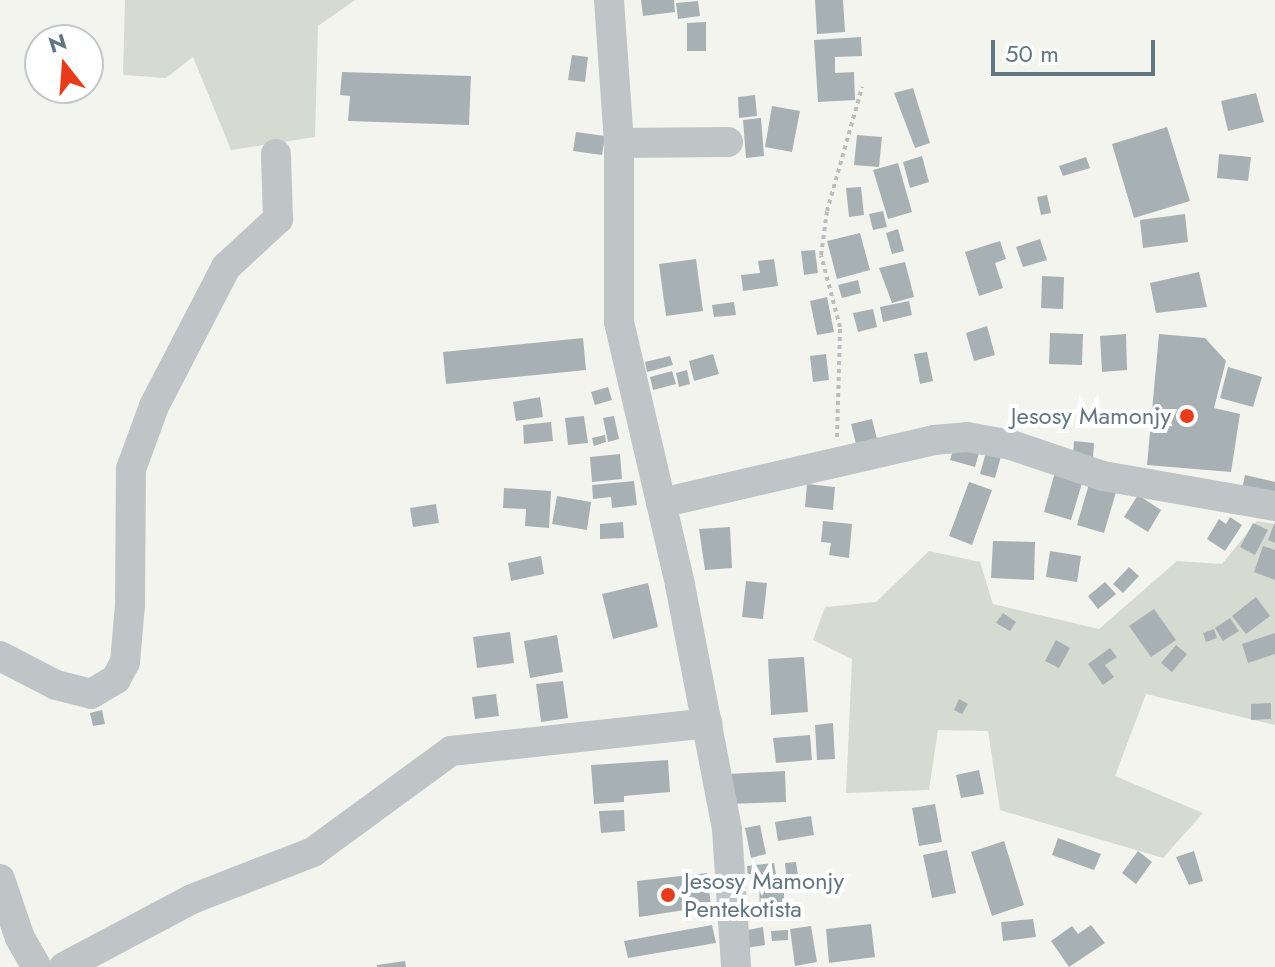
<!DOCTYPE html>
<style>
body{margin:0}
#map{position:relative;width:1275px;height:967px;overflow:hidden;background:#f4f4ef;font-family:Jost,sans-serif}
div>[style]{position:absolute}
.green>*{inset:0;background:#d5dbd0}
.building>*{inset:0;background:#a7b1b4}
.path>*{height:4px;margin-top:-2px;transform-origin:0;background:repeating-linear-gradient(90deg,#bbbdbf 0 4px,transparent 0 8px)}
.minor>*{height:30px;margin:-15px;padding:0 15px;transform-origin:15px;border-radius:15px;background:#bfc4c6}
.dots>*{width:22px;height:22px;translate:-50% -50%;box-sizing:border-box;border:4px solid #fff;border-radius:50%}
span{translate:-50% -50%;white-space:nowrap;text-align:center;line-height:1.15;-webkit-text-stroke:8px #fff;paint-order:stroke}
.poi-label{font-size:24px;color:#627681}
.right{translate:-100% -50%;text-align:right}
.left{translate:0 -50%;text-align:left}
.north{position:absolute;left:24px;top:24px;width:80px;height:80px;box-sizing:border-box;background:#fff;border:2px solid #c0c8cd;border-radius:50%;rotate:343deg;font-size:22px;font-weight:700;line-height:32px;text-align:center;color:#627681}
.north::after{content:'';display:block;margin:auto;width:28px;height:36px;background:#e73b1c;clip-path:polygon(50% 0,100% 100%,50% 72%,0 100%)}
.scale{position:absolute;left:991px;top:40px;width:164px;height:36px;box-sizing:border-box;border:4px solid #627681;border-top:0;padding-left:10px;font-size:24px;line-height:28px;white-space:nowrap;color:#627681;-webkit-text-stroke:6px #fff;paint-order:stroke}
</style>
<div id="map">
<div class="green">
<div style="clip-path:polygon(125px 0,355px 0,318px 26px,315px 137px,231px 150px,193px 57px,166px 78px,123px 75px)"></div>
<div style="clip-path:polygon(1257px 521px,1275px 524px,1275px 725px,1146px 694px,1115px 776px,1203px 813px,1163px 858px,1000px 810px,988px 731px,938px 730px,929px 790px,846px 793px,852px 659px,813px 640px,825px 607px,876px 602px,929px 551px,980px 562px,993px 604px,1099px 629px,1177px 561px,1222px 564px)"></div>
</div>
<div class="building">
<div style="clip-path:polygon(641px 0,674px 0,675px 12px,643px 16px)"></div>
<div style="clip-path:polygon(815px 0,843px 0,845px 32px,817px 34px)"></div>
<div style="clip-path:polygon(698px 1px,700px 16px,678px 19px,676px 3px)"></div>
<div style="clip-path:polygon(706px 22px,706px 51px,687px 51px,687px 23px)"></div>
<div style="clip-path:polygon(861px 37px,862px 56px,835px 57px,835px 73px,854px 72px,855px 100px,818px 102px,814px 40px)"></div>
<div style="clip-path:polygon(572px 55px,588px 57px,585px 82px,568px 80px)"></div>
<div style="clip-path:polygon(342px 72px,471px 76px,469px 125px,348px 121px,350px 96px,340px 95px)"></div>
<div style="clip-path:polygon(913px 88px,930px 143px,915px 148px,894px 93px)"></div>
<div style="clip-path:polygon(1256px 93px,1264px 122px,1228px 131px,1221px 101px)"></div>
<div style="clip-path:polygon(755px 95px,757px 116px,739px 118px,738px 97px)"></div>
<div style="clip-path:polygon(772px 106px,800px 111px,792px 152px,765px 147px)"></div>
<div style="clip-path:polygon(761px 118px,764px 156px,746px 158px,743px 120px)"></div>
<div style="clip-path:polygon(1167px 127px,1190px 201px,1134px 218px,1112px 144px)"></div>
<div style="clip-path:polygon(576px 132px,605px 136px,602px 155px,573px 151px)"></div>
<div style="clip-path:polygon(857px 135px,882px 137px,879px 167px,854px 165px)"></div>
<div style="clip-path:polygon(1219px 154px,1251px 157px,1248px 181px,1217px 178px)"></div>
<div style="clip-path:polygon(922px 156px,929px 182px,910px 188px,903px 162px)"></div>
<div style="clip-path:polygon(1086px 157px,1090px 168px,1063px 176px,1059px 166px)"></div>
<div style="clip-path:polygon(898px 163px,912px 212px,888px 219px,873px 170px)"></div>
<div style="clip-path:polygon(861px 187px,864px 215px,849px 217px,846px 188px)"></div>
<div style="clip-path:polygon(1047px 195px,1051px 213px,1041px 215px,1037px 197px)"></div>
<div style="clip-path:polygon(883px 211px,887px 227px,873px 230px,869px 214px)"></div>
<div style="clip-path:polygon(1185px 214px,1188px 242px,1143px 248px,1140px 220px)"></div>
<div style="clip-path:polygon(898px 229px,904px 251px,892px 254px,886px 233px)"></div>
<div style="clip-path:polygon(860px 233px,870px 270px,837px 279px,827px 241px)"></div>
<div style="clip-path:polygon(1040px 239px,1047px 260px,1023px 267px,1016px 247px)"></div>
<div style="clip-path:polygon(1000px 241px,1006px 259px,995px 263px,1003px 288px,979px 296px,965px 252px)"></div>
<div style="clip-path:polygon(815px 250px,818px 273px,804px 275px,801px 251px)"></div>
<div style="clip-path:polygon(696px 259px,703px 311px,666px 316px,659px 264px)"></div>
<div style="clip-path:polygon(774px 259px,778px 286px,743px 291px,741px 275px,760px 273px,758px 261px)"></div>
<div style="clip-path:polygon(905px 262px,914px 297px,892px 303px,879px 268px)"></div>
<div style="clip-path:polygon(1199px 272px,1207px 307px,1156px 313px,1150px 283px)"></div>
<div style="clip-path:polygon(1042px 276px,1064px 277px,1063px 309px,1041px 308px)"></div>
<div style="clip-path:polygon(858px 280px,861px 293px,842px 298px,838px 285px)"></div>
<div style="clip-path:polygon(827px 297px,834px 332px,817px 335px,810px 301px)"></div>
<div style="clip-path:polygon(909px 301px,912px 315px,883px 322px,880px 307px)"></div>
<div style="clip-path:polygon(734px 302px,736px 315px,714px 317px,712px 305px)"></div>
<div style="clip-path:polygon(873px 309px,877px 327px,858px 332px,853px 313px)"></div>
<div style="clip-path:polygon(987px 326px,995px 355px,974px 361px,966px 333px)"></div>
<div style="clip-path:polygon(1050px 333px,1083px 334px,1082px 365px,1049px 364px)"></div>
<div style="clip-path:polygon(1126px 334px,1127px 370px,1102px 372px,1100px 336px)"></div>
<div style="clip-path:polygon(1159px 334px,1205px 338px,1226px 361px,1214px 408px,1240px 414px,1231px 472px,1147px 465px)"></div>
<div style="clip-path:polygon(583px 338px,586px 370px,446px 384px,443px 352px)"></div>
<div style="clip-path:polygon(927px 352px,933px 381px,920px 384px,914px 354px)"></div>
<div style="clip-path:polygon(713px 354px,719px 374px,694px 381px,689px 361px)"></div>
<div style="clip-path:polygon(826px 354px,829px 380px,813px 382px,810px 356px)"></div>
<div style="clip-path:polygon(670px 356px,673px 365px,647px 372px,645px 362px)"></div>
<div style="clip-path:polygon(1228px 367px,1262px 377px,1253px 407px,1220px 398px)"></div>
<div style="clip-path:polygon(687px 370px,690px 384px,679px 387px,676px 373px)"></div>
<div style="clip-path:polygon(672px 371px,676px 384px,653px 390px,650px 377px)"></div>
<div style="clip-path:polygon(608px 387px,612px 400px,595px 405px,591px 392px)"></div>
<div style="clip-path:polygon(540px 397px,543px 417px,516px 421px,513px 402px)"></div>
<div style="clip-path:polygon(584px 416px,588px 443px,568px 445px,565px 418px)"></div>
<div style="clip-path:polygon(614px 416px,619px 439px,608px 442px,603px 418px)"></div>
<div style="clip-path:polygon(872px 419px,878px 443px,857px 448px,851px 424px)"></div>
<div style="clip-path:polygon(551px 422px,553px 441px,524px 444px,523px 425px)"></div>
<div style="clip-path:polygon(605px 435px,606px 442px,594px 446px,592px 438px)"></div>
<div style="clip-path:polygon(1074px 441px,1094px 443px,1093px 459px,1073px 456px)"></div>
<div style="clip-path:polygon(954px 447px,979px 453px,975px 467px,950px 460px)"></div>
<div style="clip-path:polygon(986px 452px,1001px 456px,995px 478px,980px 474px)"></div>
<div style="clip-path:polygon(620px 454px,622px 479px,592px 482px,590px 457px)"></div>
<div style="clip-path:polygon(1055px 472px,1083px 480px,1071px 520px,1044px 512px)"></div>
<div style="clip-path:polygon(1245px 475px,1275px 482px,1275px 501px,1241px 494px)"></div>
<div style="clip-path:polygon(634px 481px,637px 505px,612px 508px,611px 497px,593px 499px,592px 485px)"></div>
<div style="clip-path:polygon(969px 482px,992px 490px,972px 545px,949px 536px)"></div>
<div style="clip-path:polygon(807px 484px,835px 487px,833px 510px,805px 507px)"></div>
<div style="clip-path:polygon(1089px 484px,1116px 492px,1104px 533px,1077px 525px)"></div>
<div style="clip-path:polygon(504px 488px,551px 491px,549px 528px,525px 526px,526px 509px,503px 508px)"></div>
<div style="clip-path:polygon(1138px 495px,1161px 510px,1148px 532px,1124px 517px)"></div>
<div style="clip-path:polygon(557px 496px,591px 502px,587px 530px,552px 524px)"></div>
<div style="clip-path:polygon(436px 504px,439px 523px,413px 527px,410px 508px)"></div>
<div style="clip-path:polygon(1230px 517px,1242px 525px,1225px 551px,1207px 539px,1219px 519px,1226px 524px)"></div>
<div style="clip-path:polygon(823px 521px,852px 524px,849px 558px,829px 555px,831px 543px,821px 542px)"></div>
<div style="clip-path:polygon(623px 522px,624px 538px,600px 539px,600px 524px)"></div>
<div style="clip-path:polygon(1275px 522px,1275px 543px,1268px 540px)"></div>
<div style="clip-path:polygon(1253px 523px,1268px 530px,1255px 555px,1240px 547px)"></div>
<div style="clip-path:polygon(730px 527px,732px 568px,705px 570px,699px 529px)"></div>
<div style="clip-path:polygon(993px 541px,1035px 542px,1034px 580px,991px 578px)"></div>
<div style="clip-path:polygon(1263px 546px,1275px 550px,1275px 580px,1254px 572px)"></div>
<div style="clip-path:polygon(1050px 551px,1081px 556px,1077px 582px,1046px 577px)"></div>
<div style="clip-path:polygon(541px 556px,544px 574px,511px 581px,508px 563px)"></div>
<div style="clip-path:polygon(1129px 567px,1139px 576px,1123px 593px,1113px 584px)"></div>
<div style="clip-path:polygon(746px 581px,767px 583px,763px 619px,742px 617px)"></div>
<div style="clip-path:polygon(1105px 582px,1116px 594px,1098px 609px,1088px 596px)"></div>
<div style="clip-path:polygon(648px 583px,658px 627px,613px 639px,602px 594px)"></div>
<div style="clip-path:polygon(1256px 597px,1270px 616px,1246px 634px,1232px 616px)"></div>
<div style="clip-path:polygon(1154px 609px,1176px 640px,1151px 657px,1129px 626px)"></div>
<div style="clip-path:polygon(1003px 613px,1016px 622px,1010px 631px,996px 623px)"></div>
<div style="clip-path:polygon(1230px 618px,1239px 631px,1223px 641px,1215px 628px)"></div>
<div style="clip-path:polygon(1214px 629px,1217px 638px,1206px 642px,1203px 633px)"></div>
<div style="clip-path:polygon(510px 632px,514px 663px,477px 668px,473px 637px)"></div>
<div style="clip-path:polygon(1275px 633px,1275px 654px,1248px 663px,1242px 644px)"></div>
<div style="clip-path:polygon(557px 635px,563px 672px,530px 678px,524px 641px)"></div>
<div style="clip-path:polygon(1056px 640px,1070px 648px,1059px 668px,1045px 661px)"></div>
<div style="clip-path:polygon(1176px 645px,1187px 654px,1172px 672px,1161px 663px)"></div>
<div style="clip-path:polygon(1110px 648px,1117px 657px,1105px 665px,1114px 677px,1103px 685px,1088px 664px)"></div>
<div style="clip-path:polygon(804px 657px,808px 712px,771px 715px,768px 659px)"></div>
<div style="clip-path:polygon(563px 681px,568px 718px,541px 722px,536px 684px)"></div>
<div style="clip-path:polygon(496px 694px,499px 716px,475px 719px,472px 697px)"></div>
<div style="clip-path:polygon(959px 699px,968px 704px,962px 714px,954px 710px)"></div>
<div style="clip-path:polygon(1271px 703px,1271px 719px,1251px 720px,1251px 704px)"></div>
<div style="clip-path:polygon(102px 710px,105px 724px,93px 726px,90px 713px)"></div>
<div style="clip-path:polygon(833px 723px,835px 759px,817px 760px,815px 725px)"></div>
<div style="clip-path:polygon(810px 735px,812px 760px,776px 763px,773px 738px)"></div>
<div style="clip-path:polygon(668px 760px,670px 792px,624px 796px,624px 802px,594px 804px,591px 765px)"></div>
<div style="clip-path:polygon(979px 770px,984px 794px,961px 798px,956px 775px)"></div>
<div style="clip-path:polygon(785px 771px,786px 802px,729px 804px,728px 774px)"></div>
<div style="clip-path:polygon(935px 804px,942px 842px,919px 846px,912px 808px)"></div>
<div style="clip-path:polygon(624px 810px,625px 831px,601px 833px,599px 811px)"></div>
<div style="clip-path:polygon(811px 816px,814px 835px,778px 841px,775px 822px)"></div>
<div style="clip-path:polygon(760px 825px,766px 854px,751px 858px,745px 828px)"></div>
<div style="clip-path:polygon(1058px 838px,1101px 854px,1094px 870px,1052px 855px)"></div>
<div style="clip-path:polygon(1004px 841px,1024px 905px,992px 916px,971px 852px)"></div>
<div style="clip-path:polygon(947px 850px,956px 893px,932px 898px,923px 855px)"></div>
<div style="clip-path:polygon(1138px 851px,1152px 862px,1136px 884px,1122px 873px)"></div>
<div style="clip-path:polygon(1194px 851px,1203px 881px,1189px 885px,1176px 857px)"></div>
<div style="clip-path:polygon(796px 862px,799px 882px,787px 884px,785px 863px)"></div>
<div style="clip-path:polygon(774px 863px,776px 875px,748px 878px,747px 866px)"></div>
<div style="clip-path:polygon(707px 873px,711px 906px,639px 917px,637px 881px)"></div>
<div style="clip-path:polygon(784px 878px,784px 919px,760px 920px,759px 879px)"></div>
<div style="clip-path:polygon(1033px 919px,1036px 937px,1003px 941px,1001px 922px)"></div>
<div style="clip-path:polygon(871px 924px,875px 957px,829px 963px,826px 929px)"></div>
<div style="clip-path:polygon(712px 925px,716px 943px,628px 958px,624px 941px)"></div>
<div style="clip-path:polygon(1091px 925px,1105px 943px,1069px 967px,1051px 941px,1072px 926px,1078px 934px)"></div>
<div style="clip-path:polygon(811px 926px,817px 962px,795px 966px,790px 929px)"></div>
<div style="clip-path:polygon(763px 927px,765px 945px,746px 948px,743px 931px)"></div>
<div style="clip-path:polygon(788px 930px,788px 940px,772px 941px,771px 931px)"></div>
<div style="clip-path:polygon(405px 961px,406px 967px,377px 967px,377px 965px)"></div>
</div>
<div class="path">
<div style="left:837px;top:437px;width:110px;rotate:-88.4deg"></div>
<div style="left:840px;top:327px;width:74px;rotate:-104.8deg"></div>
<div style="left:821px;top:255px;width:44px;rotate:-82.2deg"></div>
<div style="left:827px;top:211px;width:129px;rotate:-74.2deg"></div>
</div>
<div class="minor">
<div style="left:609px;top:0;width:143px;rotate:86deg"></div>
<div style="left:619px;top:143px;width:179px;rotate:90deg"></div>
<div style="left:619px;top:322px;width:270px;rotate:76.9deg"></div>
<div style="left:680px;top:585px;width:249px;rotate:79.1deg"></div>
<div style="left:727px;top:830px;width:137px;rotate:86.2deg"></div>
<div style="left:619px;top:143px;width:109px;rotate:-0.5deg"></div>
<div style="left:661px;top:503px;width:280px;rotate:-13deg"></div>
<div style="left:934px;top:440px;width:33px;rotate:-5deg"></div>
<div style="left:967px;top:437px;width:45px;rotate:10.3deg"></div>
<div style="left:1011px;top:445px;width:97px;rotate:18.6deg"></div>
<div style="left:1103px;top:476px;width:175px;rotate:9.9deg"></div>
<div style="left:0;top:656px;width:63px;rotate:27.4deg"></div>
<div style="left:56px;top:685px;width:36px;rotate:14deg"></div>
<div style="left:91px;top:694px;width:29px;rotate:-31deg"></div>
<div style="left:116px;top:679px;width:19px;rotate:-62deg"></div>
<div style="left:125px;top:662px;width:57px;rotate:-85deg"></div>
<div style="left:130px;top:605px;width:136px;rotate:-89.6deg"></div>
<div style="left:131px;top:469px;width:67px;rotate:-69.9deg"></div>
<div style="left:154px;top:406px;width:157px;rotate:-62.6deg"></div>
<div style="left:226px;top:267px;width:71px;rotate:-42.7deg"></div>
<div style="left:278px;top:219px;width:65px;rotate:-91.8deg"></div>
<div style="left:0;top:879px;width:62px;rotate:71.3deg"></div>
<div style="left:20px;top:938px;width:34px;rotate:60deg"></div>
<div style="left:64px;top:967px;width:145px;rotate:-28deg"></div>
<div style="left:192px;top:899px;width:130px;rotate:-21.2deg"></div>
<div style="left:313px;top:852px;width:171px;rotate:-36.2deg"></div>
<div style="left:451px;top:751px;width:258px;rotate:-6.2deg"></div>
</div>
<div class="dots">
<div style="left:1187px;top:416px;background:#e73b1c"></div>
<div style="left:668px;top:895px;background:#e73b1c"></div>
</div>
<div class="poi-label">
<span class="right" style="left:1171px;top:416px">Jesosy Mamonjy</span>
<span class="left" style="left:684px;top:895px">Jesosy Mamonjy<br>Pentekotista</span>
</div>
<div class="north">N</div>
<div class="scale">50 m</div>
</div>
